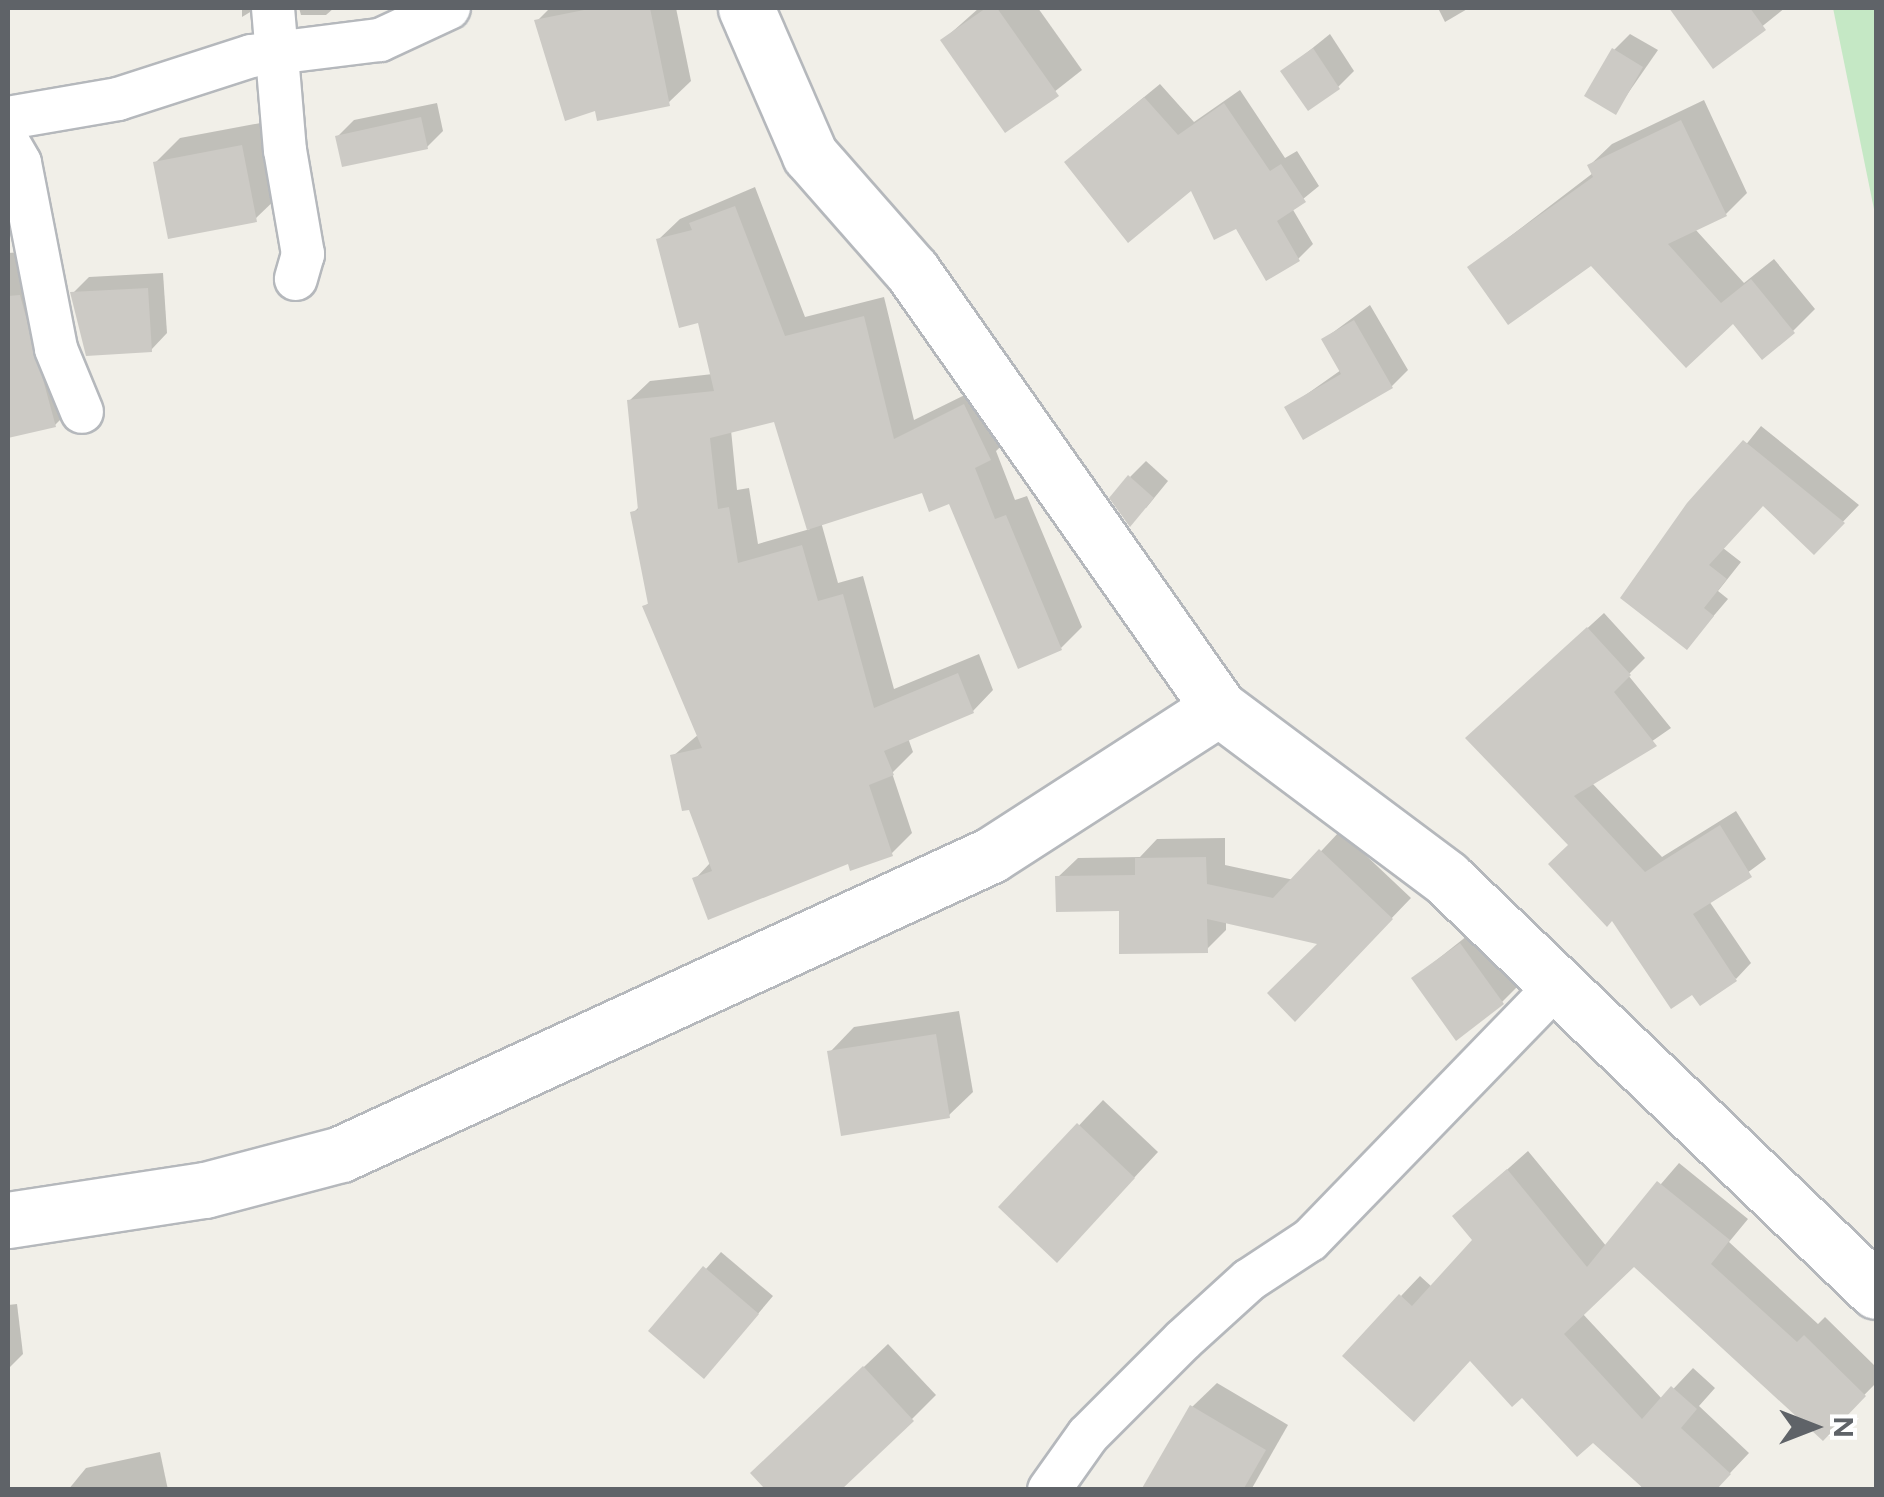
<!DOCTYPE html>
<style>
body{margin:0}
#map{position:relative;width:1884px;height:1497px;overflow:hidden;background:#f1efe8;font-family:Figtree,sans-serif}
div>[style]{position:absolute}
.green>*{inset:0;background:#c5e8c5}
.shadow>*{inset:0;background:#0003}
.building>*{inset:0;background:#cccac5}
.roads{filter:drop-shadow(2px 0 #b5b8bc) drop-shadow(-2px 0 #b5b8bc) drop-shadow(0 2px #b5b8bc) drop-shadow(0 -2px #b5b8bc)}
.street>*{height:42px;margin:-21px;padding:0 21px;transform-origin:21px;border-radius:21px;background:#fff}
.secondary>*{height:55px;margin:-27.5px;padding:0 27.5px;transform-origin:27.5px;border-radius:27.5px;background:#fff}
span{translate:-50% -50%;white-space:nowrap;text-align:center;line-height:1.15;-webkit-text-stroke:10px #fff;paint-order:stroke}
.frame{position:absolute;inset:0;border:10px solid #5f6368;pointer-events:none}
.north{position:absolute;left:1764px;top:1377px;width:100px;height:100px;-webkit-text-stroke:8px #fff;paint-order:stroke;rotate:90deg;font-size:28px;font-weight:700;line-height:40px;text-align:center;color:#5f6368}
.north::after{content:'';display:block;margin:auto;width:35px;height:45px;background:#5f6368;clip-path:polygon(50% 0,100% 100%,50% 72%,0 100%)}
</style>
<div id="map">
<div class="green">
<div style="clip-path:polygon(1833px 8px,1876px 8px,1876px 219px)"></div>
</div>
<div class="shadow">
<div style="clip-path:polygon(242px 8px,257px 8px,242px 17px)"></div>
<div style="clip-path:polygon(299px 8px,334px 8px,326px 15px,301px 15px)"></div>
<div style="clip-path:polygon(550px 8px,676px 8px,691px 81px,668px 103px,597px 108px,537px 21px)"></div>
<div style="clip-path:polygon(979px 8px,1038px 8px,1082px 70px,1006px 130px,943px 40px)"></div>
<div style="clip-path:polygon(1438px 8px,1469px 8px,1445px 22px)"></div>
<div style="clip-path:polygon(1672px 8px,1785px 8px,1714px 65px)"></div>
<div style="clip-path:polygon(1330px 34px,1354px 71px,1338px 87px,1284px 71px)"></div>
<div style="clip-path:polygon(1630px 34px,1658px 50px,1615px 112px,1614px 50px)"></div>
<div style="clip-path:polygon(1160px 84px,1194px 122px,1240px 90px,1285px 158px,1297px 151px,1319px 186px,1292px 208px,1313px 244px,1298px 259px,1237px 226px,1192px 187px,1082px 148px)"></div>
<div style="clip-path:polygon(1704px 100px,1747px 193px,1726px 214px,1695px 229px,1744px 283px,1774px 259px,1815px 309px,1793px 331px,1733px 320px,1592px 263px,1470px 267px,1593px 173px,1590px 165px,1612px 144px)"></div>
<div style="clip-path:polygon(437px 103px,443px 131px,427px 147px,338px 136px,354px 120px)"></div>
<div style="clip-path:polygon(266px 122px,280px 195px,255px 219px,155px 163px,180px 138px)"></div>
<div style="clip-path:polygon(evenodd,755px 187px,805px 317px,884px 297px,914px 420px,985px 385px,1010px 438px,996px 451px,1015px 500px,1027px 496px,1082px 627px,1061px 648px,950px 500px,923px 490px,821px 522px,838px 583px,863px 576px,894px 689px,979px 654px,993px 690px,973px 711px,908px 738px,913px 752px,892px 773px,912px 833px,891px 854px,695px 879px,711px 862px,673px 756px,699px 734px,645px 606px,650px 602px,633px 513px,640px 506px,629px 401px,650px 381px,713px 374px,700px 320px,659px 239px,680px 219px,755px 187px,776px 419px,810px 529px,758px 544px,749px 488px,737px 490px,731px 430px,776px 419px)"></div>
<div style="clip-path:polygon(22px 252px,71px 409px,55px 425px,8px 436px,8px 253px)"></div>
<div style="clip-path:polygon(163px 273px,167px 333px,151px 350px,73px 293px,89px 277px)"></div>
<div style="clip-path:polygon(1370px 305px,1408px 370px,1392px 386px,1287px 408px,1341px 370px,1324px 339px)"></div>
<div style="clip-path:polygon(1761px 426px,1859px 505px,1814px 552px,1763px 503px,1723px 548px,1741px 562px,1718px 591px,1728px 599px,1687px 647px,1623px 597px)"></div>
<div style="clip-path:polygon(1146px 461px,1168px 481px,1146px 508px,1130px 477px)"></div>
<div style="clip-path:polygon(1604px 613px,1645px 658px,1628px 675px,1671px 728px,1592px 783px,1662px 857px,1736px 811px,1766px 859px,1709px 901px,1751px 963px,1736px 979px,1571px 844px,1484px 723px)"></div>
<div style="clip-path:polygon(1340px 831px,1411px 898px,1314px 999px,1322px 942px,1226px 921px,1226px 930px,1206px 950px,1058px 877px,1078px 858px,1140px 857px,1157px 839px,1225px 838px,1225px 865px,1294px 880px)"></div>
<div style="clip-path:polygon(1477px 928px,1518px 986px,1502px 1002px,1414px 978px)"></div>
<div style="clip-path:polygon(959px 1011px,973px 1092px,948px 1116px,830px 1052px,854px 1027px)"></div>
<div style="clip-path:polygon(1103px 1100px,1158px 1152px,1081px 1235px,1002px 1207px)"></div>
<div style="clip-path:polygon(1528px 1151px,1607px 1247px,1679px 1163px,1748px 1219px,1729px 1242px,1818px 1324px,1825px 1317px,1876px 1367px,1876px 1383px,1823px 1437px,1634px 1263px,1582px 1313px,1663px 1400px,1693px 1368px,1715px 1388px,1699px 1406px,1749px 1453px,1714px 1490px,1638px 1490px,1643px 1485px,1593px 1439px,1470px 1359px,1434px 1399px,1401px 1296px,1420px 1276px,1432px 1287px,1476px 1240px,1455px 1216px)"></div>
<div style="clip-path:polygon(721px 1252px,773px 1296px,720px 1359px,652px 1330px)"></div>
<div style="clip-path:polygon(17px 1304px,23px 1354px,8px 1369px,8px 1305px)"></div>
<div style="clip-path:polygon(888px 1344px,936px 1395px,912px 1419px,778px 1449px)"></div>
<div style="clip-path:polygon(1217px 1383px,1288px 1425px,1251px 1490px,1167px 1490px,1192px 1407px)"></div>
<div style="clip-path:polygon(160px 1452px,168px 1490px,68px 1490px,86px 1468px)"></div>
</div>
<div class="building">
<div style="clip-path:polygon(594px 8px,650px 8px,670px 106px,597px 121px,595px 111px,565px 121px,534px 20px)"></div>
<div style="clip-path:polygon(986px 8px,997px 8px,1059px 96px,1005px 133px,940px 40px)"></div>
<div style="clip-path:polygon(1669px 8px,1750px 8px,1766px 30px,1713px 69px)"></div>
<div style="clip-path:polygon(1313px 48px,1340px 89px,1308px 111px,1280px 71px)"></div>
<div style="clip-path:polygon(1612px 48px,1643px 67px,1616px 115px,1584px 96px)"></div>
<div style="clip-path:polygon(1144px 97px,1178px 135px,1224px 103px,1270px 171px,1281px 164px,1306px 202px,1277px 221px,1300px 261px,1266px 281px,1236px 229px,1214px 240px,1191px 191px,1128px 243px,1064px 162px)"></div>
<div style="clip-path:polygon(421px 117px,428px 149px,342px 167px,335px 136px)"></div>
<div style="clip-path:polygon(1681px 120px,1727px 216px,1668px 244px,1721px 303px,1751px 279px,1795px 333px,1762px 360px,1733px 324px,1686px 368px,1591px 266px,1508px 325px,1467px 267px,1593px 177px,1587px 165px)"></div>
<div style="clip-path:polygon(242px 145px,257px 222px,168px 239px,153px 162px)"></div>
<div style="clip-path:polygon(735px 206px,785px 336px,864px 316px,894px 439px,964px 404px,991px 460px,975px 468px,995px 519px,1006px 515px,1062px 650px,1018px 669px,949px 504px,929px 512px,922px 493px,807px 530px,774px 422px,710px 438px,718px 509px,729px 507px,738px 563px,802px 545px,818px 601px,843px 594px,874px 708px,958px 673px,974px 713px,884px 751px,894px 775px,869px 785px,893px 856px,850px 871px,848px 864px,708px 920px,692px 878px,712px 871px,689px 810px,682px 811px,670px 755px,702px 748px,642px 606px,648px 604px,630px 512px,638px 510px,627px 400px,714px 391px,698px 323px,679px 328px,656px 239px,692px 230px,689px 223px)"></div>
<div style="clip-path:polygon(148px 288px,152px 352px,86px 356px,70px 292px)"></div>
<div style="clip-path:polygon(20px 295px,56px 427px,8px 438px,8px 296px)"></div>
<div style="clip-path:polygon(1354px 320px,1393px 388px,1303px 440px,1284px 407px,1341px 374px,1321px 339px)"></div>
<div style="clip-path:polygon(1743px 440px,1845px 523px,1814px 555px,1763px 506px,1709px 565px,1727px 579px,1704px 608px,1714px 616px,1687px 650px,1620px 598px,1687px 503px)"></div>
<div style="clip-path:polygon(1128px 475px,1154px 498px,1130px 527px,1109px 498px)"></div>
<div style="clip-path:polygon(1587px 627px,1631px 675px,1614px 692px,1657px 746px,1574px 796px,1645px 872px,1720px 825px,1752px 877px,1693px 914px,1737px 981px,1700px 1006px,1692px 995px,1671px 1009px,1612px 921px,1607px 927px,1548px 864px,1568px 845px,1465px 738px)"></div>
<div style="clip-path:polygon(1319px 849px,1393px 919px,1295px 1022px,1267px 993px,1317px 944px,1207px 919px,1208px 953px,1119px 954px,1119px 911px,1056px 912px,1055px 876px,1135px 875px,1135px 858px,1206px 857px,1207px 884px,1273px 898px)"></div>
<div style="clip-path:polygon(1460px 943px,1504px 1004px,1456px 1041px,1411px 978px)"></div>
<div style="clip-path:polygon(936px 1034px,950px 1118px,841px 1136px,827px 1051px)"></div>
<div style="clip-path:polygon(1077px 1123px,1135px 1178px,1057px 1263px,998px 1207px)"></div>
<div style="clip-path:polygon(1507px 1169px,1587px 1267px,1657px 1181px,1730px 1240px,1711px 1264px,1797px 1342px,1804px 1335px,1866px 1396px,1823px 1441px,1634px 1267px,1564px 1334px,1642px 1419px,1671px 1386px,1697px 1409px,1681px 1428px,1731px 1474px,1716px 1490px,1645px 1490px,1593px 1443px,1577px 1457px,1522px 1398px,1512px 1407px,1470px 1361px,1414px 1422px,1342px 1356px,1399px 1294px,1412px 1306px,1472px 1240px,1452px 1216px)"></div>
<div style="clip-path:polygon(703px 1266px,759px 1314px,704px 1379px,648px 1331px)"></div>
<div style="clip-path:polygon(863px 1366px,914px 1421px,841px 1490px,766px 1490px,750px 1473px)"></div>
<div style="clip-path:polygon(1190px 1405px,1266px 1450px,1243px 1490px,1141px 1490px)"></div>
</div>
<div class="roads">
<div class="street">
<div style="left:273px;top:8px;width:143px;rotate:85.2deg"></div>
<div style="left:285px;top:150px;width:106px;rotate:80.2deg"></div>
<div style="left:303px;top:254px;width:26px;rotate:106deg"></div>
<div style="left:8px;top:118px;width:112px;rotate:-9.8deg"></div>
<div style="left:118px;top:99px;width:140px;rotate:-17.9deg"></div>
<div style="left:251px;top:56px;width:130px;rotate:-7.1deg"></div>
<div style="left:380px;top:40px;width:76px;rotate:-24.9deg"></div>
<div style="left:8px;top:142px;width:24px;rotate:60deg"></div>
<div style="left:20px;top:163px;width:189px;rotate:79deg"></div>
<div style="left:56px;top:349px;width:68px;rotate:67.6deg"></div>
<div style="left:1049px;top:1490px;width:67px;rotate:-54.7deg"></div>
<div style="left:1088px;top:1435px;width:134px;rotate:-45deg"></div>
<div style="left:1183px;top:1340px;width:89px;rotate:-42.3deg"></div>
<div style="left:1249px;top:1280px;width:73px;rotate:-33.3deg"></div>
<div style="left:1310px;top:1240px;width:356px;rotate:-45.9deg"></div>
</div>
<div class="secondary">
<div style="left:746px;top:8px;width:160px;rotate:66.5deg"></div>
<div style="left:810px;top:155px;width:154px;rotate:48.7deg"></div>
<div style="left:912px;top:271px;width:534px;rotate:54.91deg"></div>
<div style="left:8px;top:1220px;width:199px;rotate:-8.7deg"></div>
<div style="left:205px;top:1190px;width:141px;rotate:-14.8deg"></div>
<div style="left:341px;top:1154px;width:715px;rotate:-24.7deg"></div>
<div style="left:991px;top:855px;width:271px;rotate:-32.8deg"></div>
<div style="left:1219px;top:708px;width:284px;rotate:36.8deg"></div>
<div style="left:1446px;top:878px;width:596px;rotate:43.84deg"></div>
</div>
</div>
<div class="frame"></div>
<div class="north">N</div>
</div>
